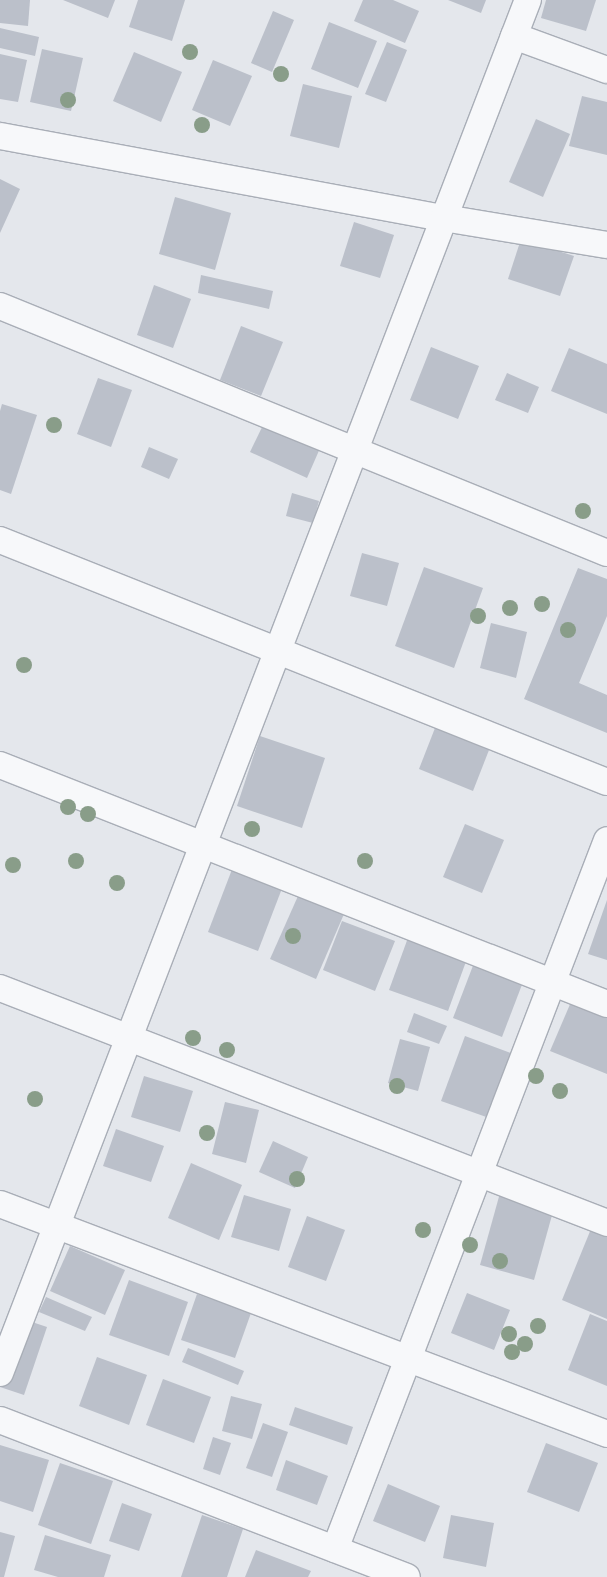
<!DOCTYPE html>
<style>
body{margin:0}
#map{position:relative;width:607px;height:1577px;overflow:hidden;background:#e4e7ec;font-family:"PT Sans",sans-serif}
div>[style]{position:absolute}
.building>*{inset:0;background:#bbc0ca}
.roads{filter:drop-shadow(1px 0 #a9aeb7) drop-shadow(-1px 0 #a9aeb7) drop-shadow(0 1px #a9aeb7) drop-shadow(0 -1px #a9aeb7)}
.minor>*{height:26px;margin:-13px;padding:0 13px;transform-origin:13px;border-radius:13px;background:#f7f8fa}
.trees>*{width:16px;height:16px;margin:-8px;border-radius:50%;background:#899d89}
span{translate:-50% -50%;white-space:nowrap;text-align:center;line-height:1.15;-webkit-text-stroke:5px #f4f6f9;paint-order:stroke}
</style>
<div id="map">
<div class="building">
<div style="clip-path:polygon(0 0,30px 0,28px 26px,0 23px)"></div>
<div style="clip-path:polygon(63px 0,115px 0,108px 18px)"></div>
<div style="clip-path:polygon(138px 0,185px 0,172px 41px,129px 27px)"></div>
<div style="clip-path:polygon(363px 0,393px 0,419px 11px,405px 43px,354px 21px)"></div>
<div style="clip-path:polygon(448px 0,486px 0,481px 13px)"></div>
<div style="clip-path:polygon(546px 0,596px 0,586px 31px,541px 18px)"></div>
<div style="clip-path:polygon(273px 11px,294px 20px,272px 72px,251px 63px)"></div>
<div style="clip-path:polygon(329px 22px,377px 41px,358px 88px,311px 69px)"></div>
<div style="clip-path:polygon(0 28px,39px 37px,35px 56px,0 48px)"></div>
<div style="clip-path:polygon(387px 42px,407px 50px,386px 102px,365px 94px)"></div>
<div style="clip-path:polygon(42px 49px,83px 58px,71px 111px,30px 102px)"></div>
<div style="clip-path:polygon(134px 52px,182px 72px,161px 122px,113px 101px)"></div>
<div style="clip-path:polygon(0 54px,27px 60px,18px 102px,0 99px)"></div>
<div style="clip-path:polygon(213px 60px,252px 76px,230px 126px,192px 110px)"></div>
<div style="clip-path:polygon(303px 84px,352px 96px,339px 148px,290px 136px)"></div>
<div style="clip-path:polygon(582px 96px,607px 102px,607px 155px,569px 146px)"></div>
<div style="clip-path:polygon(536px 119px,570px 134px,543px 197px,509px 182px)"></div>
<div style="clip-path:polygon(0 179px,20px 189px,0 233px)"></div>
<div style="clip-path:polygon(175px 197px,231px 213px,215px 270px,159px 254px)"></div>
<div style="clip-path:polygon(354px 222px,394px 235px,380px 278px,340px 266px)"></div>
<div style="clip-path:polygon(521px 239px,574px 256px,560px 296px,508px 279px)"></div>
<div style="clip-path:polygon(201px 275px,273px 291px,269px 309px,198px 293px)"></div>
<div style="clip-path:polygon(154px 285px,191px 299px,173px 348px,137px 335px)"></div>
<div style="clip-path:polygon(241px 326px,283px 342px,261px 396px,220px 380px)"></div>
<div style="clip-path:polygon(431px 347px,479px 366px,458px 419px,410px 400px)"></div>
<div style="clip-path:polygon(569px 348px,607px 364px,607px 414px,551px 391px)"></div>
<div style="clip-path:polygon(507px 373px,539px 387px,528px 413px,495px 400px)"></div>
<div style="clip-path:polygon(98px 378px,132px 390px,111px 447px,77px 434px)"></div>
<div style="clip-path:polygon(2px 404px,37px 415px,11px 494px,0 490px,0 411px)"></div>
<div style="clip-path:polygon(265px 421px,321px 446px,307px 478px,250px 452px)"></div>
<div style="clip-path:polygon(149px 447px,178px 459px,169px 479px,141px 467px)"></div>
<div style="clip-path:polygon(292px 493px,319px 501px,313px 523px,286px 516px)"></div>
<div style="clip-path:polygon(362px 553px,399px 563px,387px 606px,350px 596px)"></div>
<div style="clip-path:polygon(424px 567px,483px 588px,454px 668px,395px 646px)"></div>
<div style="clip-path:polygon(578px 568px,607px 579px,607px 616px,579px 683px,607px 695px,607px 733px,524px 699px)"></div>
<div style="clip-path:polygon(491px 623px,527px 632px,516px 678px,480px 668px)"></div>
<div style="clip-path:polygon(435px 728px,489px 750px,473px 791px,419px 769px)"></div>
<div style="clip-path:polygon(260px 736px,325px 758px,302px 828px,237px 806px)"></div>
<div style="clip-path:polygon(465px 824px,504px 840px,482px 893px,443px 877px)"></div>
<div style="clip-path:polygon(236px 859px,286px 878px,258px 951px,208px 932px)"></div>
<div style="clip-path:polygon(302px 887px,347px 907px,316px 979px,270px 959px)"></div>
<div style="clip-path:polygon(607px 900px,607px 960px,588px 954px)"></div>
<div style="clip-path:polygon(342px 921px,395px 941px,375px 991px,323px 970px)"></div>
<div style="clip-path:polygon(409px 935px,468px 956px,448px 1011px,389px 990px)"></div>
<div style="clip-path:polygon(474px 963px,523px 982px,502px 1037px,453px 1018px)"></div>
<div style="clip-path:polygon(571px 1002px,607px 1017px,607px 1074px,550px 1051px)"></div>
<div style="clip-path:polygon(414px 1013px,447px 1026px,439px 1044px,407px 1032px)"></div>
<div style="clip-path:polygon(465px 1036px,516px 1055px,492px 1119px,441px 1101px)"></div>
<div style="clip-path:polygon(400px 1039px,430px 1047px,418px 1091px,388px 1083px)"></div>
<div style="clip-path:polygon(144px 1076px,193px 1091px,180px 1132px,131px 1117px)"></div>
<div style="clip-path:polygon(225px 1102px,259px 1110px,246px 1163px,212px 1154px)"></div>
<div style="clip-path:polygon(116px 1129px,164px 1146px,151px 1182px,103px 1166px)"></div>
<div style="clip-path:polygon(273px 1141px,308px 1157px,295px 1188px,259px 1172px)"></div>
<div style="clip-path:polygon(191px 1163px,242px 1185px,219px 1240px,168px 1218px)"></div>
<div style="clip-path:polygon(500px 1193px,554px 1208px,534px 1280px,480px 1265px)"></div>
<div style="clip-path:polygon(244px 1195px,291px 1209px,279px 1251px,231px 1237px)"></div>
<div style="clip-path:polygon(307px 1216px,345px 1230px,326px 1281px,288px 1267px)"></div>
<div style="clip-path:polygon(593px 1224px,607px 1229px,607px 1319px,562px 1300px)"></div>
<div style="clip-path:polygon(70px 1246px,125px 1270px,105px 1315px,50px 1291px)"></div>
<div style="clip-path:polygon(129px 1280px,188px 1302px,169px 1356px,109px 1335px)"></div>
<div style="clip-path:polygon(467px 1293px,510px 1310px,494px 1350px,451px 1333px)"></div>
<div style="clip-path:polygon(197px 1294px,251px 1313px,235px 1358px,181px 1340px)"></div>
<div style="clip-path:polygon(46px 1297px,92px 1317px,85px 1331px,39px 1312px)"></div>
<div style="clip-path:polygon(590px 1314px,607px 1321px,607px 1386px,568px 1370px)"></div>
<div style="clip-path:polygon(23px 1319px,47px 1327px,24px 1395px,0 1387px)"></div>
<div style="clip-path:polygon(188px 1348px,244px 1371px,238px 1385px,182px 1362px)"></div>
<div style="clip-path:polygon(97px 1357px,147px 1375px,129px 1425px,79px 1406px)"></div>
<div style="clip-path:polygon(163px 1379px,211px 1397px,194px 1443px,146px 1425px)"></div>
<div style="clip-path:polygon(231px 1396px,262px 1404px,252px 1439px,222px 1431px)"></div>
<div style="clip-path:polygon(295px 1407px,353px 1427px,347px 1445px,289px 1425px)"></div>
<div style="clip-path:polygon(263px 1423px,288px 1432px,272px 1477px,246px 1468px)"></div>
<div style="clip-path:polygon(213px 1437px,231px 1443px,220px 1475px,203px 1469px)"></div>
<div style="clip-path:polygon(546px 1443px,598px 1463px,579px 1512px,527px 1492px)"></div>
<div style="clip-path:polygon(0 1445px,49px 1460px,33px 1512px,0 1501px)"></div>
<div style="clip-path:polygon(286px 1460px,328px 1476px,317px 1505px,276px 1490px)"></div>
<div style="clip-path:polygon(60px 1463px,113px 1481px,91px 1544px,38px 1525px)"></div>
<div style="clip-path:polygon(388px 1484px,440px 1506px,425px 1542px,373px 1521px)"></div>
<div style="clip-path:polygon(122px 1503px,152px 1514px,139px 1551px,109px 1541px)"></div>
<div style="clip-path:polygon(202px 1515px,243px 1529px,227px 1577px,181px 1577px)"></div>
<div style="clip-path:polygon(451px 1515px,494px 1523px,486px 1567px,443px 1558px)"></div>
<div style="clip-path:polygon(0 1532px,15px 1536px,4px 1577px,0 1577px)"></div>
<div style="clip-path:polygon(45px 1535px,111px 1555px,104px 1577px,58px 1577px,34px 1570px)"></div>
<div style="clip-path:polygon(256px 1550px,311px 1571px,308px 1577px,245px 1577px)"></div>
</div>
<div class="roads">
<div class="minor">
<div style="left:514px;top:36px;width:99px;rotate:20.1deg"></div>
<div style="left:0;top:136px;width:452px;rotate:10.5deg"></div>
<div style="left:444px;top:218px;width:165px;rotate:9.4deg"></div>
<div style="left:0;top:306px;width:655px;rotate:22.14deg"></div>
<div style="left:0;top:540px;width:653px;rotate:21.74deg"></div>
<div style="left:0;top:765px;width:652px;rotate:21.49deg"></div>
<div style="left:0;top:988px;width:651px;rotate:21.16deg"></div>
<div style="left:0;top:1204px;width:649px;rotate:20.75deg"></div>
<div style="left:0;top:1373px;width:1471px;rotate:-68.97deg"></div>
<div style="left:0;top:1420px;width:436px;rotate:21.1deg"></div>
<div style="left:335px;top:1549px;width:759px;rotate:-69.01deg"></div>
</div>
</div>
<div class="trees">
<div style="left:190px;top:52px"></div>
<div style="left:281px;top:74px"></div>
<div style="left:68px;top:100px"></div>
<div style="left:202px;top:125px"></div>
<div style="left:54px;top:425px"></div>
<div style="left:583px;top:511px"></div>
<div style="left:542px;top:604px"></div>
<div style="left:510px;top:608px"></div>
<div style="left:478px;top:616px"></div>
<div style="left:568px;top:630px"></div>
<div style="left:24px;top:665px"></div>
<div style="left:68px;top:807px"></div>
<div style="left:88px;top:814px"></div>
<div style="left:252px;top:829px"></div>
<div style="left:76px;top:861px"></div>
<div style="left:365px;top:861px"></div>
<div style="left:13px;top:865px"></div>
<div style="left:117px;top:883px"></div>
<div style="left:293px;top:936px"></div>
<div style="left:193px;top:1038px"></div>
<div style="left:227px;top:1050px"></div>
<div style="left:536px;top:1076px"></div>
<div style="left:397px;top:1086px"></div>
<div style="left:560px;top:1091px"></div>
<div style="left:35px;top:1099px"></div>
<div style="left:207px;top:1133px"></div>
<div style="left:297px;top:1179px"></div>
<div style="left:423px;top:1230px"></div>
<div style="left:470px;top:1245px"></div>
<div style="left:500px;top:1261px"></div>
<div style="left:538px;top:1326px"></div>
<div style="left:509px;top:1334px"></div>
<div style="left:525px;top:1344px"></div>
<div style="left:512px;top:1352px"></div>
</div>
</div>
